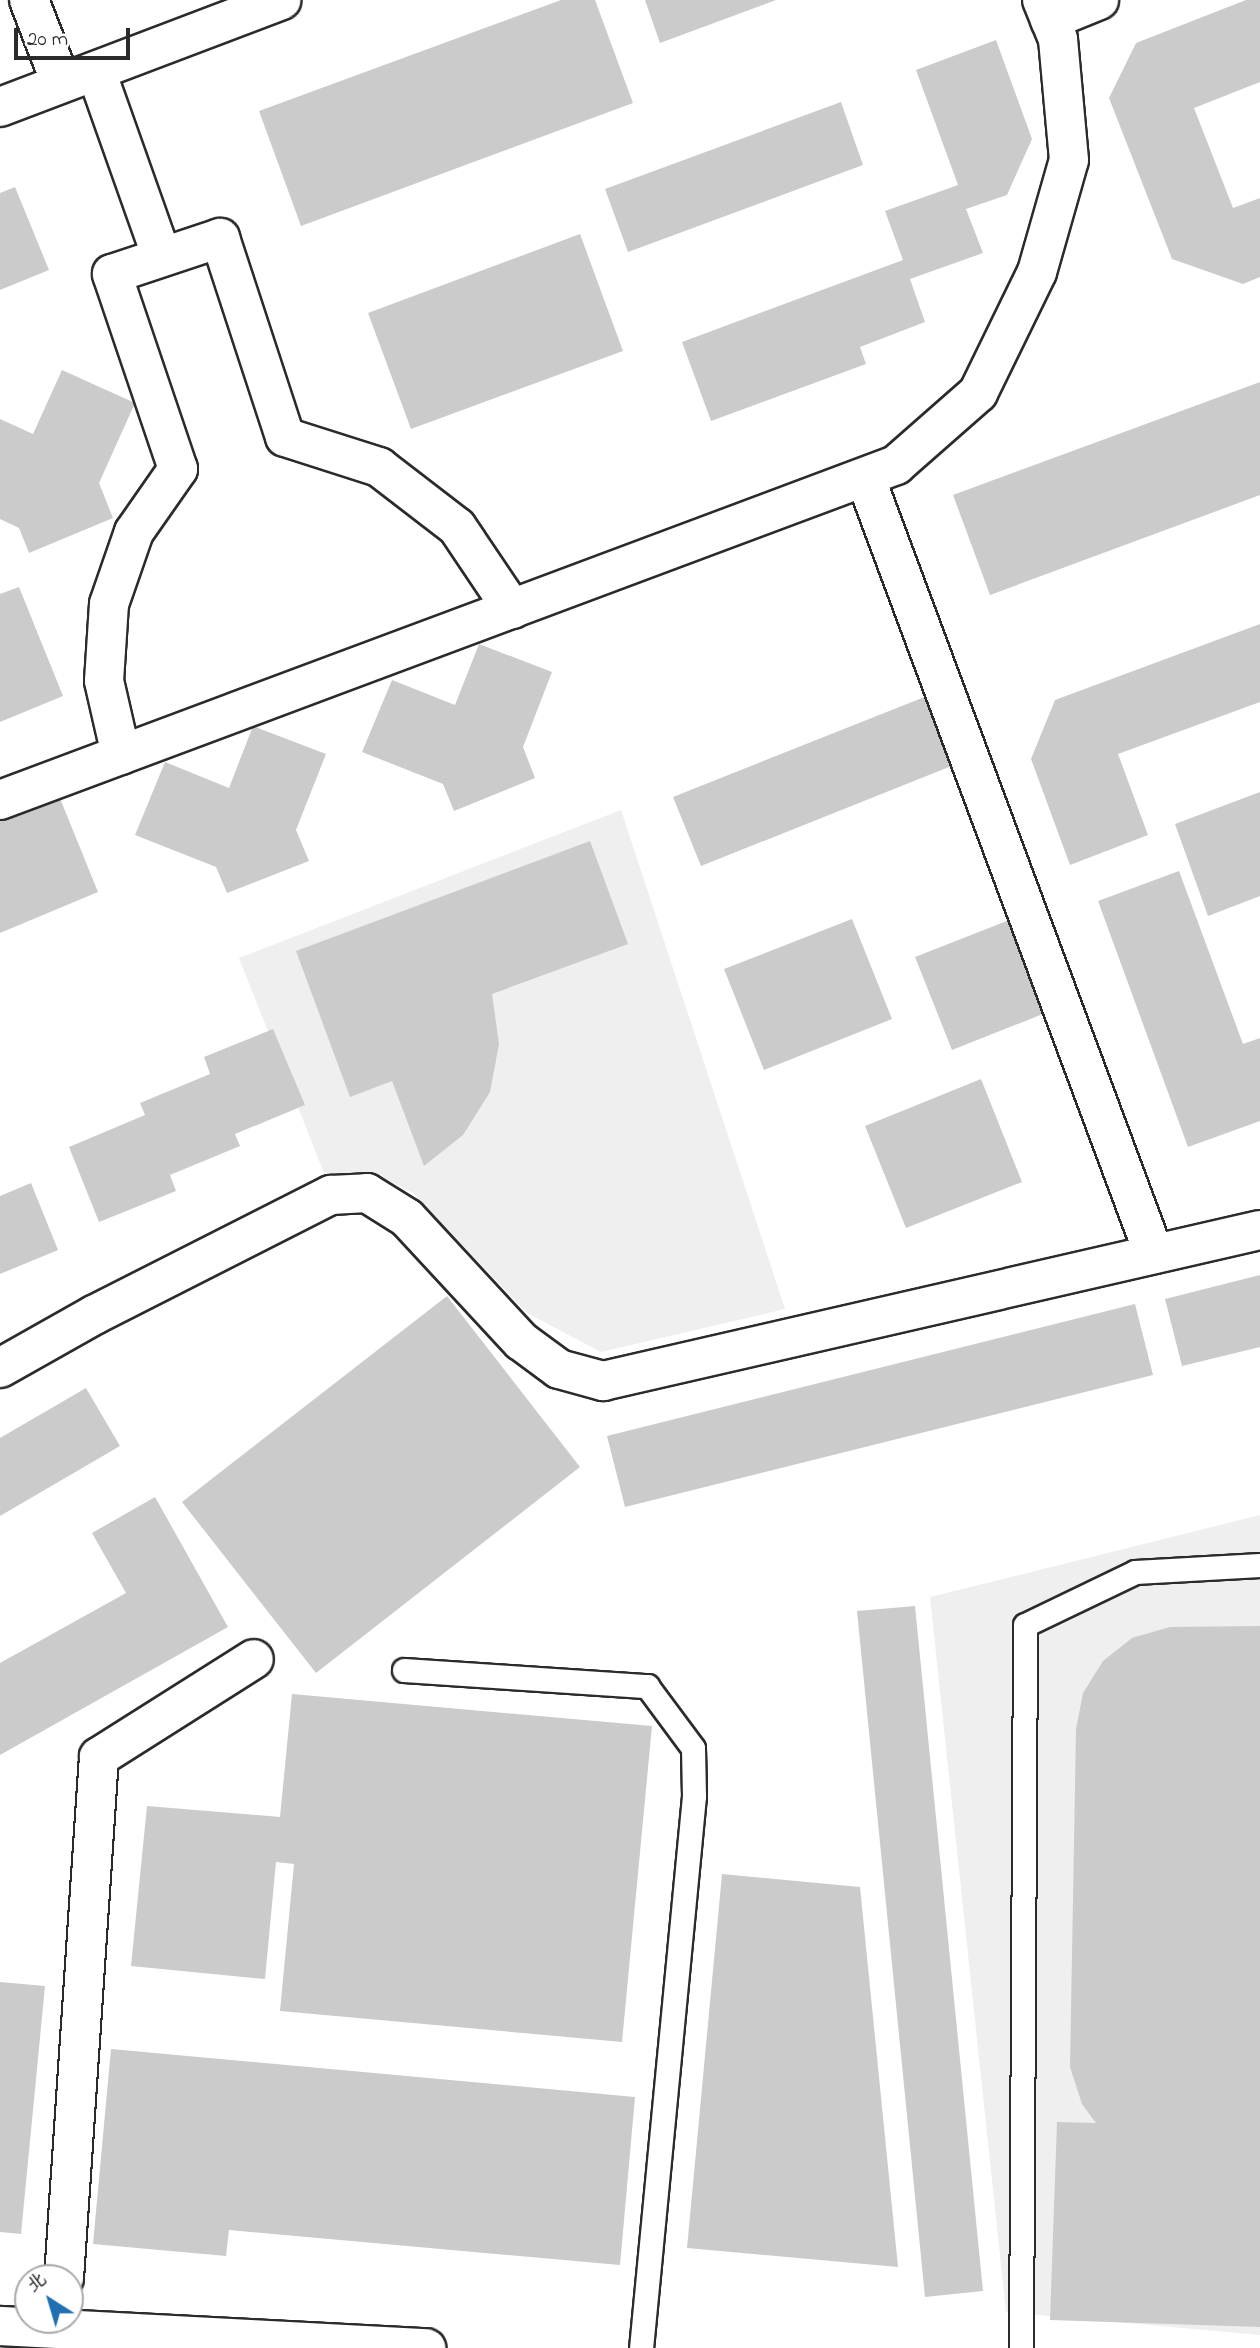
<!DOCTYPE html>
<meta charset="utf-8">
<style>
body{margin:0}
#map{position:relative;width:1260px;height:2348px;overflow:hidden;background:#fff;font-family:"Indie Flower","LXGW WenKai TC",sans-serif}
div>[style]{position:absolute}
.built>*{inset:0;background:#efefef}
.building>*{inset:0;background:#cbcbcb}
.roads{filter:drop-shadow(2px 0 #2b2b2b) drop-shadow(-2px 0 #2b2b2b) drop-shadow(0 2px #2b2b2b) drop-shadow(0 -2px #2b2b2b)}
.service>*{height:23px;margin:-11.5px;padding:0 11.5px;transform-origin:11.5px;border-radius:11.5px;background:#fff}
.minor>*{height:38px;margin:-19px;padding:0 19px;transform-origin:19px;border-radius:19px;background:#fff}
.tertiary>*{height:38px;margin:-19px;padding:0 19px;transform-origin:19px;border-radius:19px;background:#fff}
.secondary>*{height:38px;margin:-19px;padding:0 19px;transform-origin:19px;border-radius:19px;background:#fff}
span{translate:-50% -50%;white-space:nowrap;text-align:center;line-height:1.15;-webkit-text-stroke:5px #fff;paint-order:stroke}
.north{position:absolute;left:14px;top:2264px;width:70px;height:70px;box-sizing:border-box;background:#fff;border:2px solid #aaa;border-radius:50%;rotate:323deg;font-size:19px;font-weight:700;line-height:28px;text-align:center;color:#2b2b2b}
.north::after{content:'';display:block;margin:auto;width:24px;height:32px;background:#1f6fb2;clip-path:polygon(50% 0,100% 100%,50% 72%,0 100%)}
.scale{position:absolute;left:14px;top:28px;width:116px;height:32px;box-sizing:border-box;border:4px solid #2b2b2b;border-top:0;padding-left:9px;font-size:21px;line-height:24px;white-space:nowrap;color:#2b2b2b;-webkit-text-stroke:5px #fff;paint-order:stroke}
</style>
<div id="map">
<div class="built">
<div style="clip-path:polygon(621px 810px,785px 1309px,601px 1352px,527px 1313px,413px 1193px,373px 1173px,324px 1173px,239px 958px)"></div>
<div style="clip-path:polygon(1260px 1515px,1260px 2335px,1006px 2312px,930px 1597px)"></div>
</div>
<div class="building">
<div style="clip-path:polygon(561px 0,595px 0,633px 103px,301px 226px,259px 111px)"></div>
<div style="clip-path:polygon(645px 0,776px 0,660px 43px)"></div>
<div style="clip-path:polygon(1246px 0,1260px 0,1260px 82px,1194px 108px,1233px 208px,1260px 198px,1260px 277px,1243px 284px,1172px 259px,1109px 98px,1136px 43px)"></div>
<div style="clip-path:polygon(996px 40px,1032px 139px,1007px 195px,966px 209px,983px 253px,910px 279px,925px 322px,860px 347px,866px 364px,711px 421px,682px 342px,903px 260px,885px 211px,958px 185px,916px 70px)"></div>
<div style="clip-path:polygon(841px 102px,863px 165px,628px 252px,605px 189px)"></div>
<div style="clip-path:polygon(15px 187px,49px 270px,0 290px,0 193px)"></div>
<div style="clip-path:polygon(580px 234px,623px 351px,411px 429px,368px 313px)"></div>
<div style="clip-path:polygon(62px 370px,135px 403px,99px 483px,113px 518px,29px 553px,19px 528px,0 519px,0 419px,33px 434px)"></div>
<div style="clip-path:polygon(1260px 382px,1260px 495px,990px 595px,953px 495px)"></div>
<div style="clip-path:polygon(19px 587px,63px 696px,0 722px,0 594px)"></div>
<div style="clip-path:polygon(1260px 624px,1260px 702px,1118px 754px,1148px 835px,1070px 865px,1031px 759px,1055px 700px)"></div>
<div style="clip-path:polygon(479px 644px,552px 672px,523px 747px,535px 778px,454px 811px,443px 784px,362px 752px,392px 680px,455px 705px)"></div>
<div style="clip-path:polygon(927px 696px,954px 765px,701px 866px,673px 797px)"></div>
<div style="clip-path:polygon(253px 726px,326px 754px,296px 830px,309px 861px,227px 893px,216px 867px,135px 835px,165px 762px,229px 788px)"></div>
<div style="clip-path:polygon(1260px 792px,1260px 896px,1208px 916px,1175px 824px)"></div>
<div style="clip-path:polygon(59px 796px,98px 892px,0 933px,0 821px)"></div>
<div style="clip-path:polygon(590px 841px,628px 944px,492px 994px,499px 1044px,490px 1092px,463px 1135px,424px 1166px,392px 1081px,350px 1097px,296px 951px)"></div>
<div style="clip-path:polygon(1179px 871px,1243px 1044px,1260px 1038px,1260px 1121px,1188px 1147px,1098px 901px)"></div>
<div style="clip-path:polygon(1017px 917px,1053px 1010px,952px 1050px,915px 957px)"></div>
<div style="clip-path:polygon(852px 919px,892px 1019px,764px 1070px,724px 969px)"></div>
<div style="clip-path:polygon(273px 1029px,305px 1105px,235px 1134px,240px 1146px,170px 1175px,176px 1191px,99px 1222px,69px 1147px,145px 1115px,140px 1103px,210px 1074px,204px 1057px)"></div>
<div style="clip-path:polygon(981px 1079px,1022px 1182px,906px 1228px,865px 1126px)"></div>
<div style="clip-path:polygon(31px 1183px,58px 1250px,0 1274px,0 1196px)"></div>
<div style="clip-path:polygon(1260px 1275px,1260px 1347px,1182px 1366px,1165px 1299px)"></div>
<div style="clip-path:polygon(447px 1296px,580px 1467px,316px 1673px,182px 1502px)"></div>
<div style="clip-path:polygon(1135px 1304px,1153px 1375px,625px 1507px,607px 1436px)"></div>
<div style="clip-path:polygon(86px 1388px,120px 1446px,0 1516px,0 1438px)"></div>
<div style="clip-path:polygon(155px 1497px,228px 1627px,0 1755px,0 1663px,126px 1593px,92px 1533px)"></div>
<div style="clip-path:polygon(915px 1606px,983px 2291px,925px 2297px,857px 1611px)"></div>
<div style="clip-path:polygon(1260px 1626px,1260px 2327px,1050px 2320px,1057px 2122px,1096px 2123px,1082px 2104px,1070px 2067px,1076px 1729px,1083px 1693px,1103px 1661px,1132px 1638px,1170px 1627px)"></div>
<div style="clip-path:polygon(292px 1694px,652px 1726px,622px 2042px,280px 2011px,294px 1864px,276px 1862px,265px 1979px,131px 1966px,147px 1806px,280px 1817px)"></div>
<div style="clip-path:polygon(722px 1874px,860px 1887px,898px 2267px,687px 2248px)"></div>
<div style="clip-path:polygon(0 1982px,45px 1986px,21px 2234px,0 2232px)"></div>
<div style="clip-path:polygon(111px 2049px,635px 2097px,620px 2265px,229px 2230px,226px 2256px,93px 2244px)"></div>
</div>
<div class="roads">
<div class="service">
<div style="left:404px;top:1670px;width:244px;rotate:3.8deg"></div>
<div style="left:647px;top:1686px;width:77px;rotate:53.4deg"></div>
<div style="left:693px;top:1748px;width:48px;rotate:88.8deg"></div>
<div style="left:694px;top:1796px;width:555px;rotate:95.48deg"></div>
<div style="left:1021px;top:2348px;width:723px;rotate:-89.68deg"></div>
<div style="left:1025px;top:1625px;width:122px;rotate:-25.7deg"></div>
<div style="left:1135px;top:1572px;width:125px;rotate:-3.2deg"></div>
</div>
<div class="minor">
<div style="left:29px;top:0;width:89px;rotate:68.9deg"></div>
<div style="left:1050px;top:20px;width:53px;rotate:-22.2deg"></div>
<div style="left:96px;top:71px;width:197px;rotate:70.5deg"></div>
<div style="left:865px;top:477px;width:829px;rotate:69.6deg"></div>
<div style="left:121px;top:755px;width:76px;rotate:-102.9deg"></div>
<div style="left:104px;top:681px;width:77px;rotate:-86.3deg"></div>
<div style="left:109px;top:604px;width:76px;rotate:-70.9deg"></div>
<div style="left:134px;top:532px;width:77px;rotate:-55.1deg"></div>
<div style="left:178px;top:469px;width:206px;rotate:-108.7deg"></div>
<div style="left:112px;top:274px;width:114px;rotate:-18.4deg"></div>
<div style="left:220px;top:238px;width:209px;rotate:71.9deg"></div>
<div style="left:285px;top:437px;width:99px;rotate:17.7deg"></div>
<div style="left:379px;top:467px;width:98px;rotate:37.6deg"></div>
<div style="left:457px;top:527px;width:99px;rotate:56.1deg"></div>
<div style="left:0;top:800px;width:957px;rotate:-20.5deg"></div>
<div style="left:896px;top:465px;width:109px;rotate:-41.3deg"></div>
<div style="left:978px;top:393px;width:135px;rotate:-64deg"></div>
<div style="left:1037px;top:272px;width:116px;rotate:-74.1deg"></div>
<div style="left:1069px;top:160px;width:121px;rotate:-95.2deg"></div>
<div style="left:1058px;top:39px;width:42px;rotate:-112.3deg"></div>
<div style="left:0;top:1368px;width:108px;rotate:-29.4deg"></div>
<div style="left:94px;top:1315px;width:266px;rotate:-26.9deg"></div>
<div style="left:331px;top:1195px;width:36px;rotate:-3deg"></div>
<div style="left:367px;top:1193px;width:47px;rotate:32deg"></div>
<div style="left:407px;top:1218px;width:168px;rotate:47.2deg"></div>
<div style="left:521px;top:1341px;width:47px;rotate:36.4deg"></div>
<div style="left:559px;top:1369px;width:46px;rotate:15.3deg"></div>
<div style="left:603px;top:1381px;width:674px;rotate:-12.94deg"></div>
<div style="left:64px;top:2278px;width:522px;rotate:-86.16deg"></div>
<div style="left:99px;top:1757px;width:183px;rotate:-32.3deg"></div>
</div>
<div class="tertiary">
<div style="left:0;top:2326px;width:427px;rotate:3deg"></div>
</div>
<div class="secondary">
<div style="left:0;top:107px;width:301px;rotate:-20.8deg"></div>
</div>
</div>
<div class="north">北</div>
<div class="scale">20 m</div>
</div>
